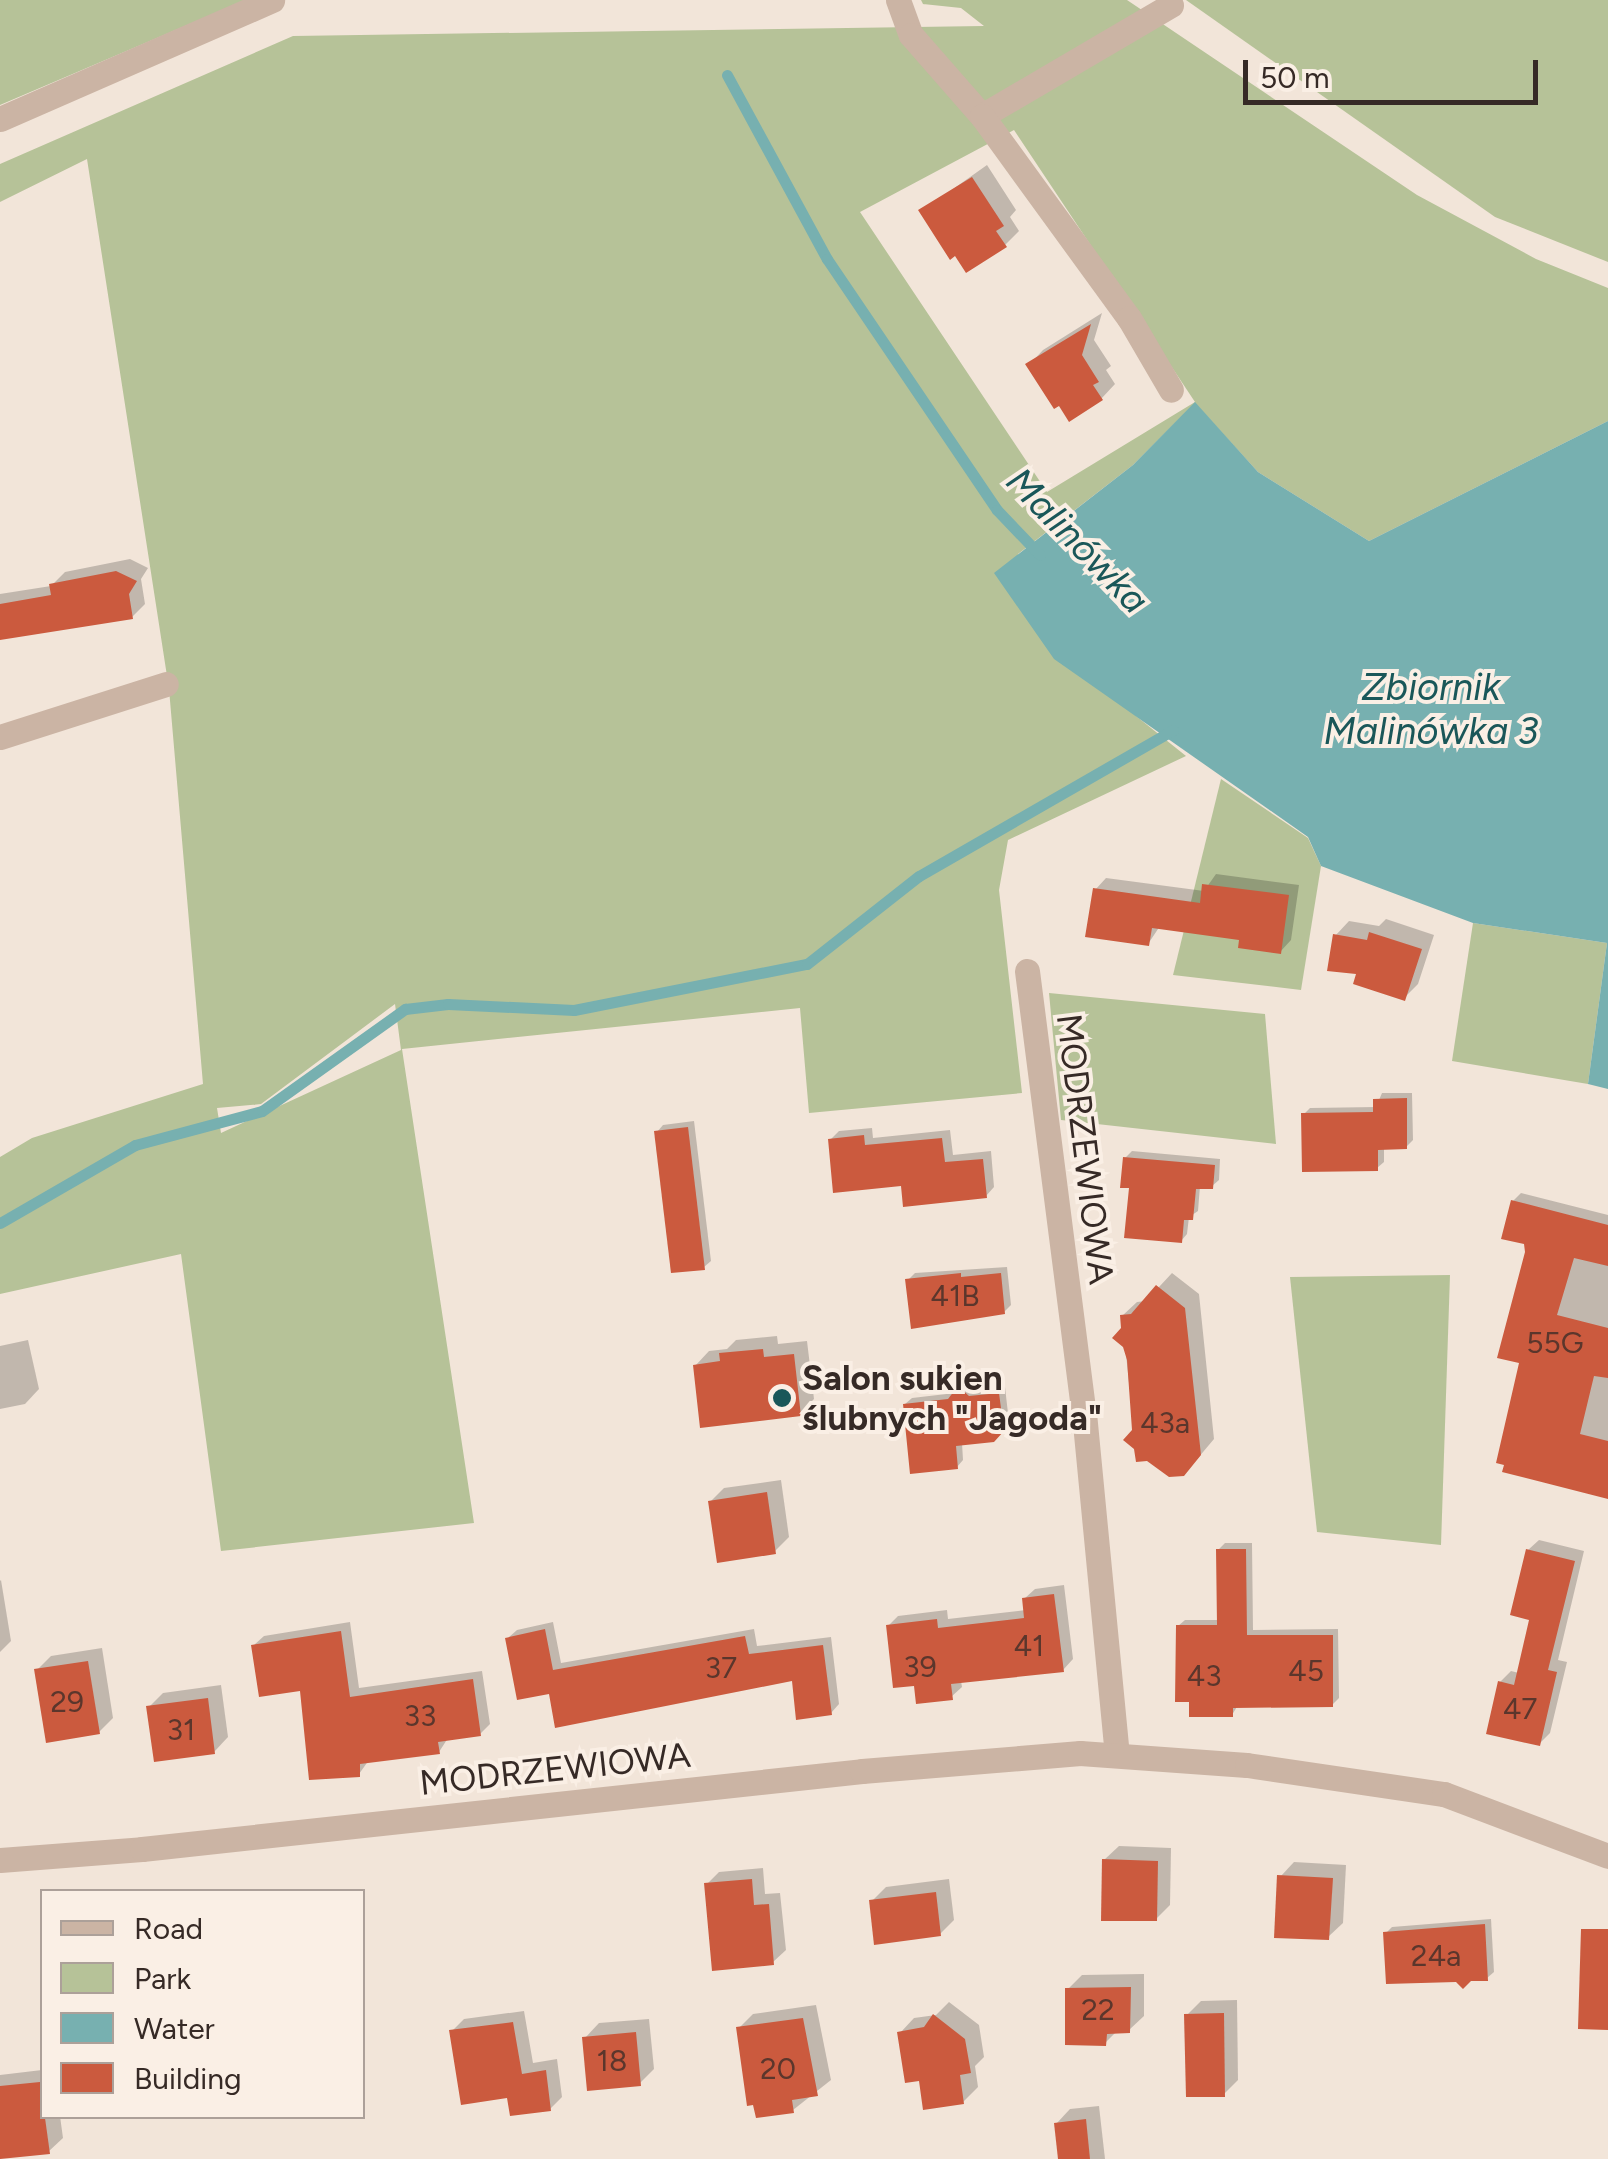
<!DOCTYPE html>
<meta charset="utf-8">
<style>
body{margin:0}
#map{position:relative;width:1608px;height:2159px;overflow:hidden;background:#f2e5d9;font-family:Figtree,sans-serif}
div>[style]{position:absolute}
.green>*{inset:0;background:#b6c298}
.water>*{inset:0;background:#77b0b0}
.shadow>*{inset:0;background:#0003}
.stream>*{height:11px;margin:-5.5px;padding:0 5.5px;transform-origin:5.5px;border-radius:5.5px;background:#77b0b0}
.building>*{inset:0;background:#cb5a3e}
.minor>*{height:25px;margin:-12.5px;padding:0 12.5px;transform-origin:12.5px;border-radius:12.5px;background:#cbb4a4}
.dots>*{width:28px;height:28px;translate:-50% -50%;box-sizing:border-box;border:5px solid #faefe5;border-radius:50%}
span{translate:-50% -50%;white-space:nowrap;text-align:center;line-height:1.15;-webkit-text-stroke:8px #faefe5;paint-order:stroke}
.number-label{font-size:30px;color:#5b362c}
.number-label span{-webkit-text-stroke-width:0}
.street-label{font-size:35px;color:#362a26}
.poi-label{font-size:35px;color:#362a26;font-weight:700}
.left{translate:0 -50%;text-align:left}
.water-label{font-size:38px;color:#1a5759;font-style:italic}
.legend{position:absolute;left:40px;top:1889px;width:325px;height:230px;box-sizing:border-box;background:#faefe5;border:2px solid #aca099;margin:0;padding:12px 18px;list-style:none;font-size:30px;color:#362a26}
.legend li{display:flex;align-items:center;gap:20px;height:50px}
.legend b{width:50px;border:2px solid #aca099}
.scale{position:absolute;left:1243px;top:60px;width:295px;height:45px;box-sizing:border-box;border:5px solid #362a26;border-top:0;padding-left:12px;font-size:30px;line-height:35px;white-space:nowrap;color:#362a26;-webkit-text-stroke:8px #faefe5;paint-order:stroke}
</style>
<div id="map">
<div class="green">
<div style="clip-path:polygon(0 0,246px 0,0 105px)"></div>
<div style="clip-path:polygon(evenodd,921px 0,1127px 0,1417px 195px,1536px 259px,1608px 288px,1608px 421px,1369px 541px,1258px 472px,1195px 403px,1133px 465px,1018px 554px,1136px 716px,1186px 756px,1008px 840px,999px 890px,1022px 1093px,809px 1113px,800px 1008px,402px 1049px,474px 1523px,221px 1551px,181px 1254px,0 1294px,0 1157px,32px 1138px,203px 1084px,169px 689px,87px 159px,0 202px,0 164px,293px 36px,984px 26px,961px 8px,923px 4px,921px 0,1014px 130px,1195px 402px,1047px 492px,860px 212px,1014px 130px,921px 0,395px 1004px,401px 1050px,221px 1133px,217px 1108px,261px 1104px,395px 1004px)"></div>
<div style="clip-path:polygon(1186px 0,1608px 0,1608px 262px,1495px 217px)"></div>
<div style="clip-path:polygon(1221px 779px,1308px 838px,1321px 866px,1301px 990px,1173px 975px)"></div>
<div style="clip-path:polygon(1473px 923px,1607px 943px,1588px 1084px,1452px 1061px)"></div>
<div style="clip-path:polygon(1049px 993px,1265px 1014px,1276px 1144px,1061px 1120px)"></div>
<div style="clip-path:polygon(1450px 1275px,1441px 1545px,1317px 1532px,1290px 1277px)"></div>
</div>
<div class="water">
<div style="clip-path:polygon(1195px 402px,1258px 472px,1369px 541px,1608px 421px,1608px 1089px,1588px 1084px,1607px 943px,1473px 923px,1321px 866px,1308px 837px,1054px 659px,994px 573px,1133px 465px)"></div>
</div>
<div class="shadow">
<div style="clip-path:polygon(987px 165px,1016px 210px,1010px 217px,1019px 231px,1005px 245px,922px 211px)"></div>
<div style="clip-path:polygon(1102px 313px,1094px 340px,1111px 366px,1106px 370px,1115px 384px,1101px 399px,1060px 403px,1029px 365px,1043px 350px)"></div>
<div style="clip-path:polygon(130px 559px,148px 568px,141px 579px,145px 604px,132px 617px,0 638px,0 594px,51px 586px,65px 572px)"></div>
<div style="clip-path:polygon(1216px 874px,1299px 885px,1291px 940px,1280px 952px,1242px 937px,1160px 926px,1148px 944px,1095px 890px,1106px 878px,1204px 891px)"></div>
<div style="clip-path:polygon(1386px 919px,1434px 935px,1418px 984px,1404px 998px,1359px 972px,1335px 936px,1349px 921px,1379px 926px)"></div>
<div style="clip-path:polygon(1382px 1093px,1412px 1093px,1413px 1140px,1406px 1147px,1384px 1147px,1384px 1162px,1377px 1168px,1304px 1114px,1310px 1108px,1376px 1107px)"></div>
<div style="clip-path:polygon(694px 1121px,711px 1261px,704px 1267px,657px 1132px,663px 1125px)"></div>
<div style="clip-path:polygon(872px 1128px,873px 1138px,950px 1130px,953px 1155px,991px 1151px,994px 1187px,986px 1196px,830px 1140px,839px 1131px)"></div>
<div style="clip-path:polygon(1132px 1151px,1220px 1159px,1219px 1180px,1212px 1186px,1200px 1186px,1198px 1211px,1189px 1217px,1187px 1234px,1181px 1241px,1131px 1185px,1125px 1158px)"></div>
<div style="clip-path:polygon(1521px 1193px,1608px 1215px,1608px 1496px,1522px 1361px,1528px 1252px,1513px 1201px)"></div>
<div style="clip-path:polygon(1007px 1267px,1011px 1305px,1004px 1312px,908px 1280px,915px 1273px)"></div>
<div style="clip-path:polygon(1172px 1273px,1199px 1294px,1214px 1439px,1198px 1458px,1134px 1431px,1122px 1316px,1137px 1302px,1146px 1301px)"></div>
<div style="clip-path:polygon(777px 1336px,778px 1344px,807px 1341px,814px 1399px,800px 1413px,695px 1366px,709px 1351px,727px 1349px,736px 1340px)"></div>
<div style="clip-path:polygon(28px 1340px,39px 1389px,25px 1404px,0 1409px,0 1346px)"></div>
<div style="clip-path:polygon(966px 1381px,977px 1391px,1005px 1387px,1009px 1422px,1001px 1433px,962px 1443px,963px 1460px,957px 1467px,905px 1404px,912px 1398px,955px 1393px)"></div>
<div style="clip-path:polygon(781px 1480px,789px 1537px,775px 1551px,710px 1502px,724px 1488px)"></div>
<div style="clip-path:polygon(1539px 1540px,1584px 1551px,1558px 1660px,1567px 1662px,1550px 1733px,1540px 1743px,1500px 1682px,1511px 1671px,1519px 1673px,1532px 1618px,1528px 1550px)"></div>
<div style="clip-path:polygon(1225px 1543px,1252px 1543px,1253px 1630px,1338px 1629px,1339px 1698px,1332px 1705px,1238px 1705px,1232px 1715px,1178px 1626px,1185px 1620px,1219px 1620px,1218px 1550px)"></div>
<div style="clip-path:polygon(1px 1580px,11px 1641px,0 1652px,0 1581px)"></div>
<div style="clip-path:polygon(1064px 1585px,1073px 1659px,1063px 1670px,961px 1681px,962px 1687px,951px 1697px,916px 1683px,888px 1626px,898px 1616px,947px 1610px,948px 1619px,1026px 1610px,1024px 1599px,1035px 1589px)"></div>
<div style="clip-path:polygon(350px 1622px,359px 1688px,482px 1671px,490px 1724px,480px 1734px,448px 1738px,439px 1752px,369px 1760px,359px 1774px,303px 1688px,254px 1645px,264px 1636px)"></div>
<div style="clip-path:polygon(553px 1622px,561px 1663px,754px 1629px,757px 1646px,831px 1637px,839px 1704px,831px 1713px,794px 1678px,551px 1691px,508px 1638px,517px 1630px)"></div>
<div style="clip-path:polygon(102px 1648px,113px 1718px,99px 1732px,37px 1670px,51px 1656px)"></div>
<div style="clip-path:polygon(221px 1685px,228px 1737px,214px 1752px,149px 1707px,163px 1693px)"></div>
<div style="clip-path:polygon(1119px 1846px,1171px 1848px,1170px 1905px,1156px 1919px,1104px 1860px)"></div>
<div style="clip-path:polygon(1294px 1862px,1346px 1865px,1343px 1923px,1328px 1937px,1280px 1877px)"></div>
<div style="clip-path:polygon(763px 1868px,765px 1894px,780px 1893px,786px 1950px,773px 1962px,707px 1884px,719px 1872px)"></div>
<div style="clip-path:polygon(949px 1879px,954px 1920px,940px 1934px,872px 1901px,886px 1887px)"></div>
<div style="clip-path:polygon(1491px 1919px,1494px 1972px,1487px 1978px,1386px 1933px,1392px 1927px)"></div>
<div style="clip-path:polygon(1144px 1974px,1144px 2016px,1129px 2030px,1117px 2031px,1105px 2043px,1068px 1989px,1082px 1975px)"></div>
<div style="clip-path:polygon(1237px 2000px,1238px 2080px,1224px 2094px,1187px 2015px,1201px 2001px)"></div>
<div style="clip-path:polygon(949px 2002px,979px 2025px,984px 2057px,975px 2066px,978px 2087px,963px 2102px,921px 2078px,900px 2033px,914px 2018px,936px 2015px)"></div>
<div style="clip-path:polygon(816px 2005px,831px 2080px,793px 2110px,739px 2028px,753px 2014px)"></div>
<div style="clip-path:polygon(524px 2011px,533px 2063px,557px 2059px,562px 2097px,550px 2109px,509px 2095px,452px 2031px,464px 2019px)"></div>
<div style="clip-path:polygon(649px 2019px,654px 2069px,640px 2083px,585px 2038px,599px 2023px)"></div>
<div style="clip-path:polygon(42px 2070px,42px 2116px,60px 2116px,63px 2138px,48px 2152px,0 2158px,0 2075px)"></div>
<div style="clip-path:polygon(1099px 2106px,1105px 2159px,1060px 2159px,1056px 2124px,1070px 2109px)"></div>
</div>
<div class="stream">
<div style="left:727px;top:75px;width:209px;rotate:61.5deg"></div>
<div style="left:827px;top:259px;width:303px;rotate:55.9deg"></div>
<div style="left:997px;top:510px;width:62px;rotate:46.3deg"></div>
<div style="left:0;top:1223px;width:156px;rotate:-30deg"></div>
<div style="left:135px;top:1145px;width:131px;rotate:-15deg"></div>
<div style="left:262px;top:1111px;width:176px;rotate:-35.5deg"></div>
<div style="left:405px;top:1009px;width:43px;rotate:-6.6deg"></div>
<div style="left:448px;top:1004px;width:126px;rotate:2.7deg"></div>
<div style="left:574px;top:1010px;width:237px;rotate:-11.2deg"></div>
<div style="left:807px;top:964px;width:142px;rotate:-38.2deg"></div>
<div style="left:919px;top:876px;width:293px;rotate:-29.9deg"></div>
</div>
<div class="building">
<div style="clip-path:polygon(972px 177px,1004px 226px,996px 231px,1007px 247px,966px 273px,955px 256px,950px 260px,918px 210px)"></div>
<div style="clip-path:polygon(1091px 324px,1082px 355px,1099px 382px,1093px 385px,1103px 400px,1069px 422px,1059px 406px,1054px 409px,1025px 364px)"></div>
<div style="clip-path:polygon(116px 571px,137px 581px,129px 594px,133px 619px,0 640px,0 604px,51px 595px,49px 584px)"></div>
<div style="clip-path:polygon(1202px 884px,1289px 895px,1281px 954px,1238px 948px,1239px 940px,1152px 928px,1149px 946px,1085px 937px,1093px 888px,1200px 903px)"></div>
<div style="clip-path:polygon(1369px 932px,1422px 949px,1405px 1001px,1353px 984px,1356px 974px,1327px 971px,1333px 934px,1367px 940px)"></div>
<div style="clip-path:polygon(1407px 1098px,1407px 1149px,1378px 1150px,1378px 1171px,1302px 1172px,1301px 1113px,1373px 1112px,1373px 1099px)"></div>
<div style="clip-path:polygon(688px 1127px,705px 1270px,671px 1273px,654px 1131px)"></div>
<div style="clip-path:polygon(864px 1135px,865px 1145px,942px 1138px,945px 1162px,983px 1159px,987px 1198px,903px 1207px,901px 1186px,833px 1193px,828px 1139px)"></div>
<div style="clip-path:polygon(1123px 1157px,1215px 1165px,1213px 1189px,1196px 1189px,1193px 1220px,1184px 1220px,1182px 1243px,1124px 1238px,1129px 1188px,1120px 1188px)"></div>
<div style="clip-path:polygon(1511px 1200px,1608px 1225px,1608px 1266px,1574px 1258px,1557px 1315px,1608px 1328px,1608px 1378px,1594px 1376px,1580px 1434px,1608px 1441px,1608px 1499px,1502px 1472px,1504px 1465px,1496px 1463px,1519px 1363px,1497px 1358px,1525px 1252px,1524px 1244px,1501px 1239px)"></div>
<div style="clip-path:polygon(961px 1273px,961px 1277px,1001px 1273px,1005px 1314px,911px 1329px,905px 1279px)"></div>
<div style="clip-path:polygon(1156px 1285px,1185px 1308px,1201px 1455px,1184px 1476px,1169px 1477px,1147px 1461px,1136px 1462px,1134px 1449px,1123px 1440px,1132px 1430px,1127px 1360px,1123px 1347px,1112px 1338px,1121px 1328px,1120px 1315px,1131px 1314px)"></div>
<div style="clip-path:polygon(763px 1349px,764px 1357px,794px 1354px,801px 1416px,700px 1428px,693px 1365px,720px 1361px,719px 1353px)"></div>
<div style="clip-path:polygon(958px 1386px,969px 1396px,999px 1393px,1004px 1431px,994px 1442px,956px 1446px,958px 1469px,910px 1474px,903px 1404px,948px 1399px)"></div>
<div style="clip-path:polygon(767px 1492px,776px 1554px,717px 1563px,708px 1501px)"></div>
<div style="clip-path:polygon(1216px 1549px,1246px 1549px,1247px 1635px,1333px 1635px,1333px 1707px,1233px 1708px,1233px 1717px,1189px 1717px,1189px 1702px,1175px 1702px,1176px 1625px,1217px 1625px)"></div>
<div style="clip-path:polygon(1526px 1549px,1575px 1561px,1548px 1670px,1557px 1672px,1540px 1746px,1486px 1734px,1498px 1681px,1514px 1685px,1529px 1620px,1510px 1615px)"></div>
<div style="clip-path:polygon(1054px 1594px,1064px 1672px,951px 1684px,953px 1700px,916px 1704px,914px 1686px,893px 1688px,886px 1625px,937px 1619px,938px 1628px,1024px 1618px,1022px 1598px)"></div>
<div style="clip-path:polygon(545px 1629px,553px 1670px,745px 1636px,749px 1654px,823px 1645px,832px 1715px,796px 1720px,792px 1681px,555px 1728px,549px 1694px,517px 1700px,505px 1638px)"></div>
<div style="clip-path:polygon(341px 1631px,350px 1697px,473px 1679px,481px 1736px,438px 1742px,440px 1754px,360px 1764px,360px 1777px,309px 1780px,300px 1691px,259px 1697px,251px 1645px)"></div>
<div style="clip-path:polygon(88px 1661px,100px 1734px,46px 1743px,34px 1669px)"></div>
<div style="clip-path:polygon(208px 1698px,215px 1754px,154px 1762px,146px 1706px)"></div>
<div style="clip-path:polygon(1102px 1859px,1158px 1861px,1157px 1921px,1101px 1921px)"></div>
<div style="clip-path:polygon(1277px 1875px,1333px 1878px,1329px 1940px,1274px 1938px)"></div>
<div style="clip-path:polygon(752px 1879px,754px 1905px,769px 1904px,774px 1965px,712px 1971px,704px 1883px)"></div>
<div style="clip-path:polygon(936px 1892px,941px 1936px,874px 1945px,869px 1900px)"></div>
<div style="clip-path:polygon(1485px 1924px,1488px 1981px,1471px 1981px,1463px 1989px,1456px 1982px,1386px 1984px,1383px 1932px)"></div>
<div style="clip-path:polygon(1581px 1929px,1608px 1929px,1608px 2030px,1578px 2029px)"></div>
<div style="clip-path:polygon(1131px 1987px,1130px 2033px,1107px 2034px,1106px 2046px,1065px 2045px,1065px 1988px)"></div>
<div style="clip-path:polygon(1224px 2013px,1225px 2097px,1186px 2097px,1184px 2014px)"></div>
<div style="clip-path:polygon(933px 2014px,965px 2039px,971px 2073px,960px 2075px,964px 2104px,923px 2110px,919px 2081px,905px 2083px,897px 2032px,924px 2027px)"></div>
<div style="clip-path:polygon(803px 2018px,818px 2096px,792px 2100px,794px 2113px,756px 2118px,753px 2105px,747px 2106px,736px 2027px)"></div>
<div style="clip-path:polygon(513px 2022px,522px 2074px,546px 2070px,551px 2111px,510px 2116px,507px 2098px,461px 2105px,449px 2030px)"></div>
<div style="clip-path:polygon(636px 2032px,641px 2086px,587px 2091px,582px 2037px)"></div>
<div style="clip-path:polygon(40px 2082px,50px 2154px,0 2159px,0 2086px)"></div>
<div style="clip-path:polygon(1086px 2119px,1090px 2159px,1058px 2159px,1054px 2123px)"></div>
</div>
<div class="minor">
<div style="left:898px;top:0;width:37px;rotate:70deg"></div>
<div style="left:911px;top:35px;width:108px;rotate:48.8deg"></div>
<div style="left:1171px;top:5px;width:219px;rotate:149.6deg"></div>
<div style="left:982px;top:116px;width:250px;rotate:54deg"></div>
<div style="left:1129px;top:318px;width:83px;rotate:59.7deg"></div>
<div style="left:0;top:119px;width:297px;rotate:-23.6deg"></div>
<div style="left:0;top:737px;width:174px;rotate:-17.7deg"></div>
<div style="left:1027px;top:971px;width:446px;rotate:82.7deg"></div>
<div style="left:1084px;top:1413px;width:343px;rotate:84.5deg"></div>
<div style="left:0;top:1860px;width:142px;rotate:-4.4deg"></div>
<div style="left:142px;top:1849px;width:724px;rotate:-6.18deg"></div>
<div style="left:862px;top:1771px;width:219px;rotate:-4.7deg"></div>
<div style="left:1080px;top:1753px;width:167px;rotate:4.1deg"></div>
<div style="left:1247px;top:1765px;width:199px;rotate:8.4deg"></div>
<div style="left:1444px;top:1794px;width:175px;rotate:20.7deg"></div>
</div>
<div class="dots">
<div style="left:782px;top:1398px;background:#1a5759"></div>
</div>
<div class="number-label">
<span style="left:955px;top:1296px">41B</span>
<span style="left:1555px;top:1343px">55G</span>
<span style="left:1165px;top:1423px">43a</span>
<span style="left:1029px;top:1646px">41</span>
<span style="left:920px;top:1667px">39</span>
<span style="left:721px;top:1668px">37</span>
<span style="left:1306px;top:1671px">45</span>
<span style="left:1204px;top:1676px">43</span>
<span style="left:67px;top:1702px">29</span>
<span style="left:1520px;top:1709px">47</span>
<span style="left:420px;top:1716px">33</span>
<span style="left:181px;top:1730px">31</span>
<span style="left:1436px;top:1956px">24a</span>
<span style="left:1098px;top:2010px">22</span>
<span style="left:612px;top:2061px">18</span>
<span style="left:778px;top:2069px">20</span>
</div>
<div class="street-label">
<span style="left:1085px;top:1149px;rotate:83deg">MODRZEWIOWA</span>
<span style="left:555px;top:1769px;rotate:-6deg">MODRZEWIOWA</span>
</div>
<div class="poi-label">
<span class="left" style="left:802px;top:1398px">Salon sukien<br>ślubnych "Jagoda"</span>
</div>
<div class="water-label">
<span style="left:1077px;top:541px;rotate:46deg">Malinówka</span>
<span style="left:1431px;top:710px">Zbiornik<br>Malinówka 3</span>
</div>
<ul class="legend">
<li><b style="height:12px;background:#cbb4a4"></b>Road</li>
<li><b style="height:28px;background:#b6c298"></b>Park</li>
<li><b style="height:28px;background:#77b0b0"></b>Water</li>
<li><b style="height:28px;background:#cb5a3e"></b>Building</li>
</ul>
<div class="scale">50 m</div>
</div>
